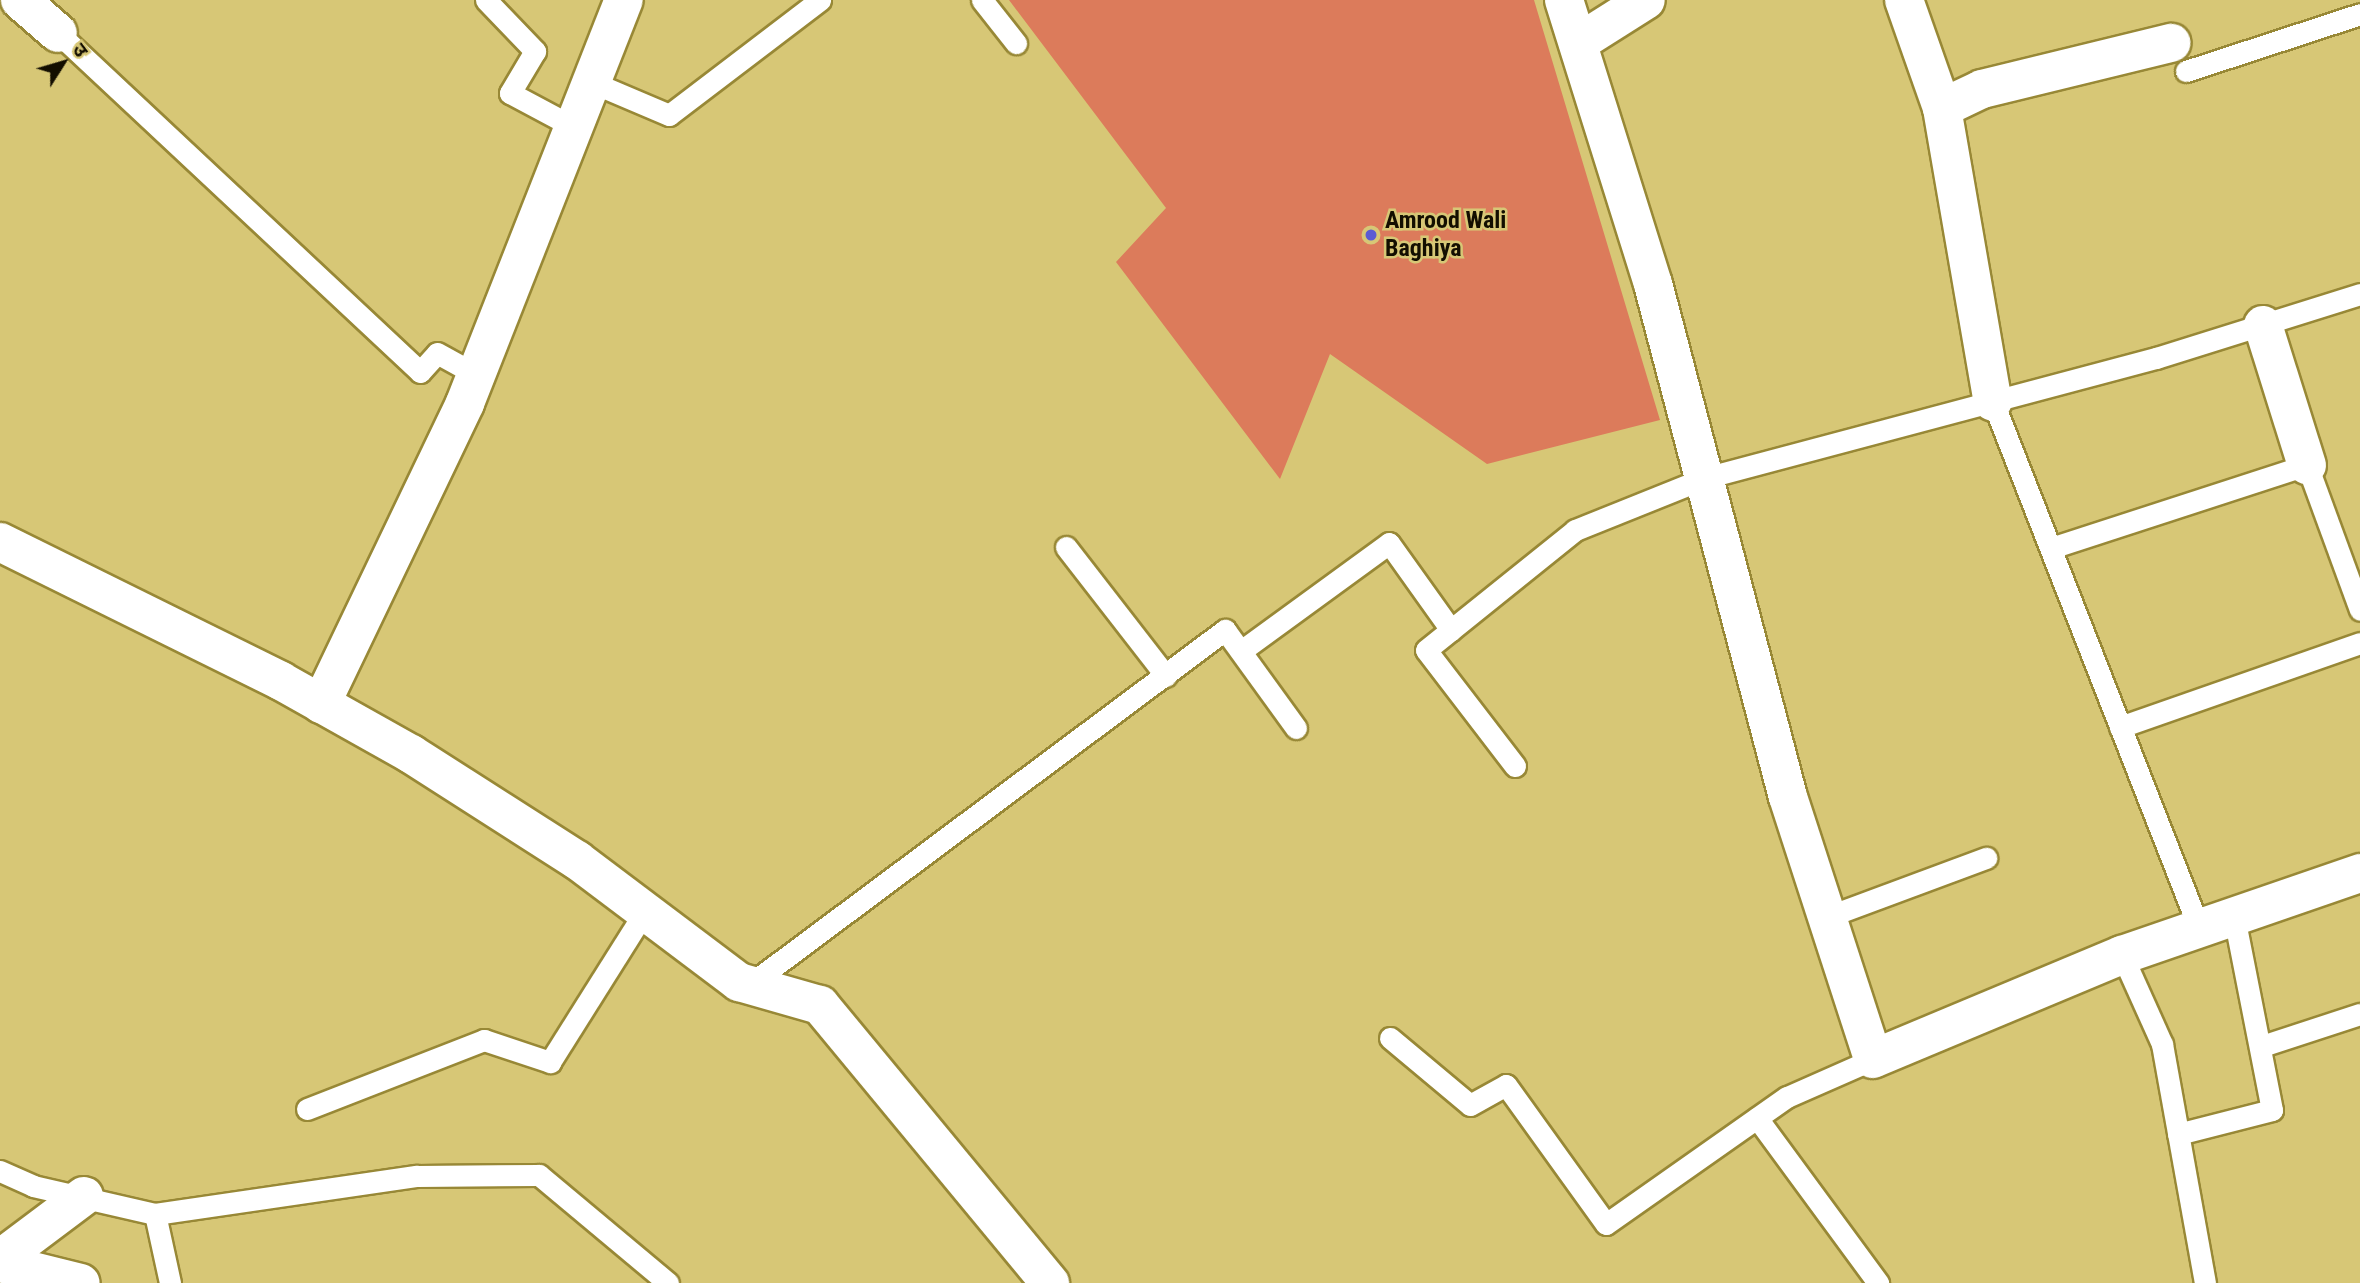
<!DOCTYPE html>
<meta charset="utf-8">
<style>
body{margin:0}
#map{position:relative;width:2360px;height:1283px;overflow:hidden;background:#d7c776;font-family:"Roboto Condensed","Noto Sans Devanagari",sans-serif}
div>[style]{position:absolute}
.green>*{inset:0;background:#dc7b5b}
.roads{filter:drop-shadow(2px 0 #988836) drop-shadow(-2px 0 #988836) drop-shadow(0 2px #988836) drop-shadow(0 -2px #988836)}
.lane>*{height:21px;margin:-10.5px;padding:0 10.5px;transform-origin:10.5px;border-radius:10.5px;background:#fff}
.street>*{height:38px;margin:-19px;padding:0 19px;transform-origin:19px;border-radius:19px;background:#fff}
.secondary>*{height:38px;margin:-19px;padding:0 19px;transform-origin:19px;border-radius:19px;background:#fff}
.dots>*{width:19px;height:19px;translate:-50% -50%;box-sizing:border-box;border:4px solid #d7c776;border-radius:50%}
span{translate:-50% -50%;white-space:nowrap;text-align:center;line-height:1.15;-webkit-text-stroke:5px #d7c776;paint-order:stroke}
.poi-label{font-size:24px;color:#130e00;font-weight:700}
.left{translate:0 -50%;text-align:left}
.north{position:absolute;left:28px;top:28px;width:70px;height:70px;-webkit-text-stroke:5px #d7c776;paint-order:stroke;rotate:53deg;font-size:19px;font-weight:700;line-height:28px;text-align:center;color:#130e00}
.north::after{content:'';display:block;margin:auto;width:24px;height:32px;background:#130e00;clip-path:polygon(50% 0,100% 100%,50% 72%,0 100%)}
</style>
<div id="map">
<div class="green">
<div style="clip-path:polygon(1009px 0,1534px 0,1660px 420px,1487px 464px,1330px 354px,1280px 479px,1116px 262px,1166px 208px)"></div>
</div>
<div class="roads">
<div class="lane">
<div style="left:486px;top:0;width:71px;rotate:46.1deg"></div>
<div style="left:535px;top:51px;width:49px;rotate:120.8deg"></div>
<div style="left:510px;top:93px;width:68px;rotate:28.1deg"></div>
<div style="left:982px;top:0;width:55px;rotate:51.7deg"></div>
<div style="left:58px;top:33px;width:496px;rotate:43.1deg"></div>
<div style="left:420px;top:372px;width:25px;rotate:-48deg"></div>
<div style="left:437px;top:353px;width:43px;rotate:28.9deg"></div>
<div style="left:2186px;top:71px;width:183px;rotate:-18.1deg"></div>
<div style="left:589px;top:81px;width:87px;rotate:23deg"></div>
<div style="left:669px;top:115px;width:190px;rotate:-37.3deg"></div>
<div style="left:1993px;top:402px;width:565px;rotate:68.61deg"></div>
<div style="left:1066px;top:547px;width:163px;rotate:52.2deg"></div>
<div style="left:2051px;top:548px;width:269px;rotate:-18deg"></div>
<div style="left:2307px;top:465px;width:154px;rotate:69.9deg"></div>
<div style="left:1241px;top:651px;width:183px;rotate:-36.1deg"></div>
<div style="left:1389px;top:543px;width:107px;rotate:54.5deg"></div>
<div style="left:2120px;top:727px;width:254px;rotate:-19.3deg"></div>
<div style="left:1515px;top:766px;width:146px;rotate:-127.5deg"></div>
<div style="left:1426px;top:650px;width:191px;rotate:-38.8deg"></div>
<div style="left:1575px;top:530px;width:140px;rotate:-21.8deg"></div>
<div style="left:1705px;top:478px;width:467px;rotate:-14.9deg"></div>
<div style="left:2156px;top:358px;width:214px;rotate:-17.4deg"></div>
<div style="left:1827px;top:917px;width:170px;rotate:-20.4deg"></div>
<div style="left:2122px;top:955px;width:98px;rotate:65.8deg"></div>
<div style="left:2162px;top:1044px;width:243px;rotate:79.8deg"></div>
<div style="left:749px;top:985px;width:594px;rotate:-36.72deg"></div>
<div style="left:1225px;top:630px;width:121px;rotate:54.1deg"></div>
<div style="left:1390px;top:1038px;width:104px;rotate:39.9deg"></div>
<div style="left:1470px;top:1105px;width:41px;rotate:-29.1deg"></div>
<div style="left:1506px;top:1085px;width:171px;rotate:54.3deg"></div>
<div style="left:1606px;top:1224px;width:221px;rotate:-35.1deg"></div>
<div style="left:1787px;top:1097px;width:94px;rotate:-23.8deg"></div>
<div style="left:2262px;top:1046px;width:103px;rotate:-18.1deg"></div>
<div style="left:307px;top:1109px;width:190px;rotate:-21.3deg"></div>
<div style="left:484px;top:1040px;width:70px;rotate:18.4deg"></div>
<div style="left:550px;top:1062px;width:178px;rotate:-57.8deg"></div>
<div style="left:1757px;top:1118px;width:205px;rotate:53.7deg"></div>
<div style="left:2178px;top:1134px;width:97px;rotate:-14.3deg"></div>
<div style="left:2272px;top:1110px;width:198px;rotate:-101.1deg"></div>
<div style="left:0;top:1171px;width:36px;rotate:24deg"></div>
<div style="left:33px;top:1186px;width:125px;rotate:12.9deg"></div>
<div style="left:155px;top:1214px;width:265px;rotate:-8.3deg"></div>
<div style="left:417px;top:1176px;width:122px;rotate:-0.5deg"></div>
<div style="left:539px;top:1175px;width:168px;rotate:39.9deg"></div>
<div style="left:155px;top:1214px;width:71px;rotate:77.7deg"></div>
</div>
<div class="street">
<div style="left:20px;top:0;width:50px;rotate:41deg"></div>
<div style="left:1564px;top:0;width:298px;rotate:72.6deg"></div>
<div style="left:1653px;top:284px;width:530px;rotate:75.26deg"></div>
<div style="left:1788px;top:797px;width:275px;rotate:72deg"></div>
<div style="left:1873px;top:1059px;width:270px;rotate:-22.7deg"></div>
<div style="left:2122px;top:955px;width:252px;rotate:-19deg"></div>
<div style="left:1904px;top:0;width:114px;rotate:70.6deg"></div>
<div style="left:1942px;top:108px;width:298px;rotate:80.2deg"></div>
<div style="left:1578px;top:43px;width:80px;rotate:-32.3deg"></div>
<div style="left:1942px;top:108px;width:44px;rotate:-25.4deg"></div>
<div style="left:1982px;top:89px;width:195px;rotate:-13.7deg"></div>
<div style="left:2263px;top:325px;width:147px;rotate:72.6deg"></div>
<div style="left:321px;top:704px;width:334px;rotate:-64.4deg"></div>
<div style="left:465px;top:403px;width:433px;rotate:-68.5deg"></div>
<div style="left:0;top:1259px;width:105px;rotate:-36.9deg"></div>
<div style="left:0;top:1263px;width:83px;rotate:13.9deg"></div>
</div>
<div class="secondary">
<div style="left:0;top:542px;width:313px;rotate:26.3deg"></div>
<div style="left:281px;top:681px;width:149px;rotate:29.3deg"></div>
<div style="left:411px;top:754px;width:197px;rotate:32.6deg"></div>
<div style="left:577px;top:860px;width:203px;rotate:37deg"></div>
<div style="left:739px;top:982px;width:84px;rotate:15.9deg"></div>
<div style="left:820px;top:1005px;width:361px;rotate:50.4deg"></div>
</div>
</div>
<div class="dots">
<div style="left:1371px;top:235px;background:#5b5bd3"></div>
</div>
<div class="poi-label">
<span class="left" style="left:1385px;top:235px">Amrood Wali<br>Baghiya</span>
</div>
<div class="north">उ</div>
</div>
